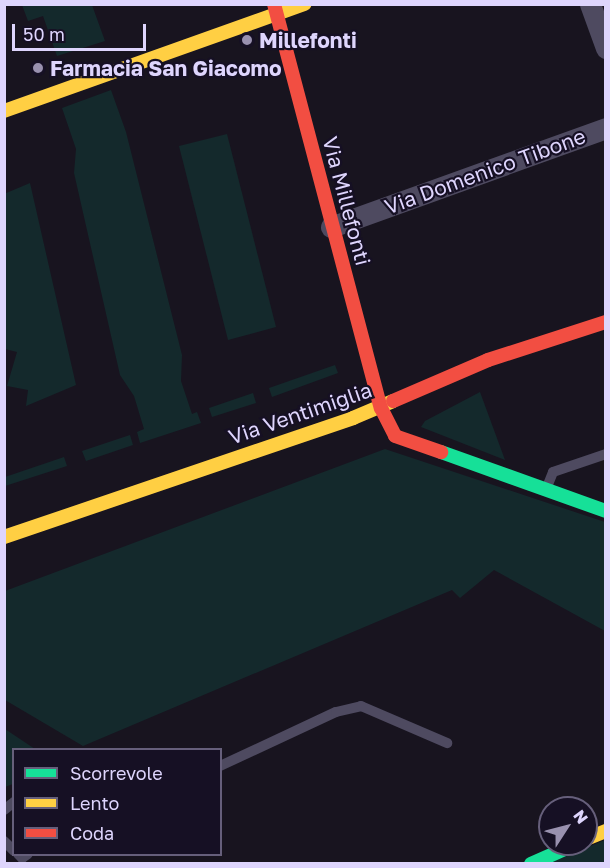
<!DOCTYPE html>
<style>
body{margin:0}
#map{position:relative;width:610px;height:868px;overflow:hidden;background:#18141f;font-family:"Golos Text",sans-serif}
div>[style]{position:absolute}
.green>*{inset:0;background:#14292c}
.lane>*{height:10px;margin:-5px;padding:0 5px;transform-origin:5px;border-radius:5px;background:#4e4a60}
.street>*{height:21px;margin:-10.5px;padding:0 10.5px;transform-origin:10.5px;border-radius:10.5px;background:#4e4a60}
.fast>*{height:14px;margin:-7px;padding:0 7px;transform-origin:7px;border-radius:7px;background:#16e098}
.slow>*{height:14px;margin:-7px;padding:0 7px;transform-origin:7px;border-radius:7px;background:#ffcf43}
.jam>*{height:14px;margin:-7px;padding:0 7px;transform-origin:7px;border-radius:7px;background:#f24e42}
.dots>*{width:16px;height:16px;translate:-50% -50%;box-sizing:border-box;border:3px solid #161024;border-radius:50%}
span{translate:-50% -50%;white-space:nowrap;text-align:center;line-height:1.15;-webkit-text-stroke:4.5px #161024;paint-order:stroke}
.poi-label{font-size:21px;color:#ded5fd;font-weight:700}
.left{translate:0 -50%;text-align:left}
.street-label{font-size:21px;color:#ded5fd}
.frame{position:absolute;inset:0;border:6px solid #ded5fd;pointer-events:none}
.legend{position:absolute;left:12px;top:748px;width:210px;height:108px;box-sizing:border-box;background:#161024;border:2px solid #665f7b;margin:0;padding:8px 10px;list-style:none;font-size:18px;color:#ded5fd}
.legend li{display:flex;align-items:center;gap:12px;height:30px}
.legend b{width:30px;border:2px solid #665f7b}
.north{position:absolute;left:538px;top:796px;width:60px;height:60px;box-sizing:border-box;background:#161024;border:2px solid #665f7b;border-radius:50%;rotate:54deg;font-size:16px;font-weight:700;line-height:24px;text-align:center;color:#ded5fd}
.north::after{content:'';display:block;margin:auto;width:21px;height:27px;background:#9991af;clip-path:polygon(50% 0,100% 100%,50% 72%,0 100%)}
.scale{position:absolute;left:12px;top:24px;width:134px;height:27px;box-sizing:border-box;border:3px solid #ded5fd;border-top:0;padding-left:8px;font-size:18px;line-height:21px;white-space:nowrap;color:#ded5fd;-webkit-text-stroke:4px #161024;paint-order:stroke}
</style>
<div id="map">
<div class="green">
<div style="clip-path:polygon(22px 5px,92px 5px,105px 41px,57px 56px,43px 16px,28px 21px)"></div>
<div style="clip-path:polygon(111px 90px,126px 132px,182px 355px,181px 381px,192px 414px,197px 412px,201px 423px,140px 443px,137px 432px,144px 429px,134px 396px,120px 375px,74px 173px,76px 149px,62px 108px)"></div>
<div style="clip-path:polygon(227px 134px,276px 327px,228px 340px,179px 146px)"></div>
<div style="clip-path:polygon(30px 183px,76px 385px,26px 406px,28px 390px,7px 386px,17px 352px,5px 349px,4px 194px)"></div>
<div style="clip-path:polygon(335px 365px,338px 373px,272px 397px,269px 388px)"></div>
<div style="clip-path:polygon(480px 392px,505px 460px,421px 427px,425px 421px)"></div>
<div style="clip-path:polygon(253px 393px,256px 403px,212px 417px,209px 408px)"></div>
<div style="clip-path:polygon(130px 435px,133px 445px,86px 461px,82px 451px)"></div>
<div style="clip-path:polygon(385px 449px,605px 522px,605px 631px,494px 570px,460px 598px,452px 590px,83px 746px,5px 700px,5px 591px)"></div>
<div style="clip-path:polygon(64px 457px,67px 466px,5px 486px,5px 477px)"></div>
<div style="clip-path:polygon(5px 729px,35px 749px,14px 750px,13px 784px,5px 787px)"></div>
<div style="clip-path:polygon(605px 840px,605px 863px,550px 863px)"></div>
</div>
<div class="lane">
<div style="left:547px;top:487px;width:16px;rotate:-68deg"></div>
<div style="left:553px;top:472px;width:56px;rotate:-18.8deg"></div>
<div style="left:220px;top:766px;width:128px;rotate:-25deg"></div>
<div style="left:336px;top:712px;width:26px;rotate:-13deg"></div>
<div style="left:361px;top:706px;width:94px;rotate:23.3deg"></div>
<div style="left:4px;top:810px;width:13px;rotate:-39deg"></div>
<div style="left:4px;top:841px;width:14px;rotate:45deg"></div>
<div style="left:18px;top:854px;width:6px;rotate:45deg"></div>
<div style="left:22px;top:858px;width:7px;rotate:-34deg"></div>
</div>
<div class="street">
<div style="left:590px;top:4px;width:47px;rotate:70deg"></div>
<div style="left:331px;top:227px;width:292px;rotate:-19.8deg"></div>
</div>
<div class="fast">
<div style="left:441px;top:452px;width:175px;rotate:19.7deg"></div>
<div style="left:531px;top:864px;width:49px;rotate:-24deg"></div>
</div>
<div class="slow">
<div style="left:4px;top:111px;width:319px;rotate:-19.6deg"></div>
<div style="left:4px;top:537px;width:369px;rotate:-18.8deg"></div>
<div style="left:353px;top:418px;width:43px;rotate:-23deg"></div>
<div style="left:586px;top:839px;width:22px;rotate:-22deg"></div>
</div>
<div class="jam">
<div style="left:274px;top:4px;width:418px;rotate:75.2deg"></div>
<div style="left:381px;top:408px;width:31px;rotate:63deg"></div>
<div style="left:395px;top:436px;width:49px;rotate:19.2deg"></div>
<div style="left:393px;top:401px;width:103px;rotate:-23.3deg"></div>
<div style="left:488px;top:360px;width:124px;rotate:-17.9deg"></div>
</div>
<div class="dots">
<div style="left:247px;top:40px;background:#9991af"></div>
<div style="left:38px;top:68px;background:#9991af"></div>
</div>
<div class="poi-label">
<span class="left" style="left:259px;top:40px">Millefonti</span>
<span class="left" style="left:50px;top:68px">Farmacia San Giacomo</span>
</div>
<div class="street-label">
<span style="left:485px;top:171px;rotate:-20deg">Via Domenico Tibone</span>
<span style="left:347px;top:201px;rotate:75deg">Via Millefonti</span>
<span style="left:300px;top:413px;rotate:-19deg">Via Ventimiglia</span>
</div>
<div class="frame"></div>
<ul class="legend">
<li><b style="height:8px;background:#16e098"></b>Scorrevole</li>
<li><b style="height:8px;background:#ffcf43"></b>Lento</li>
<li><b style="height:8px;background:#f24e42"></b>Coda</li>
</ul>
<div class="north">N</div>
<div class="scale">50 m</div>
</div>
